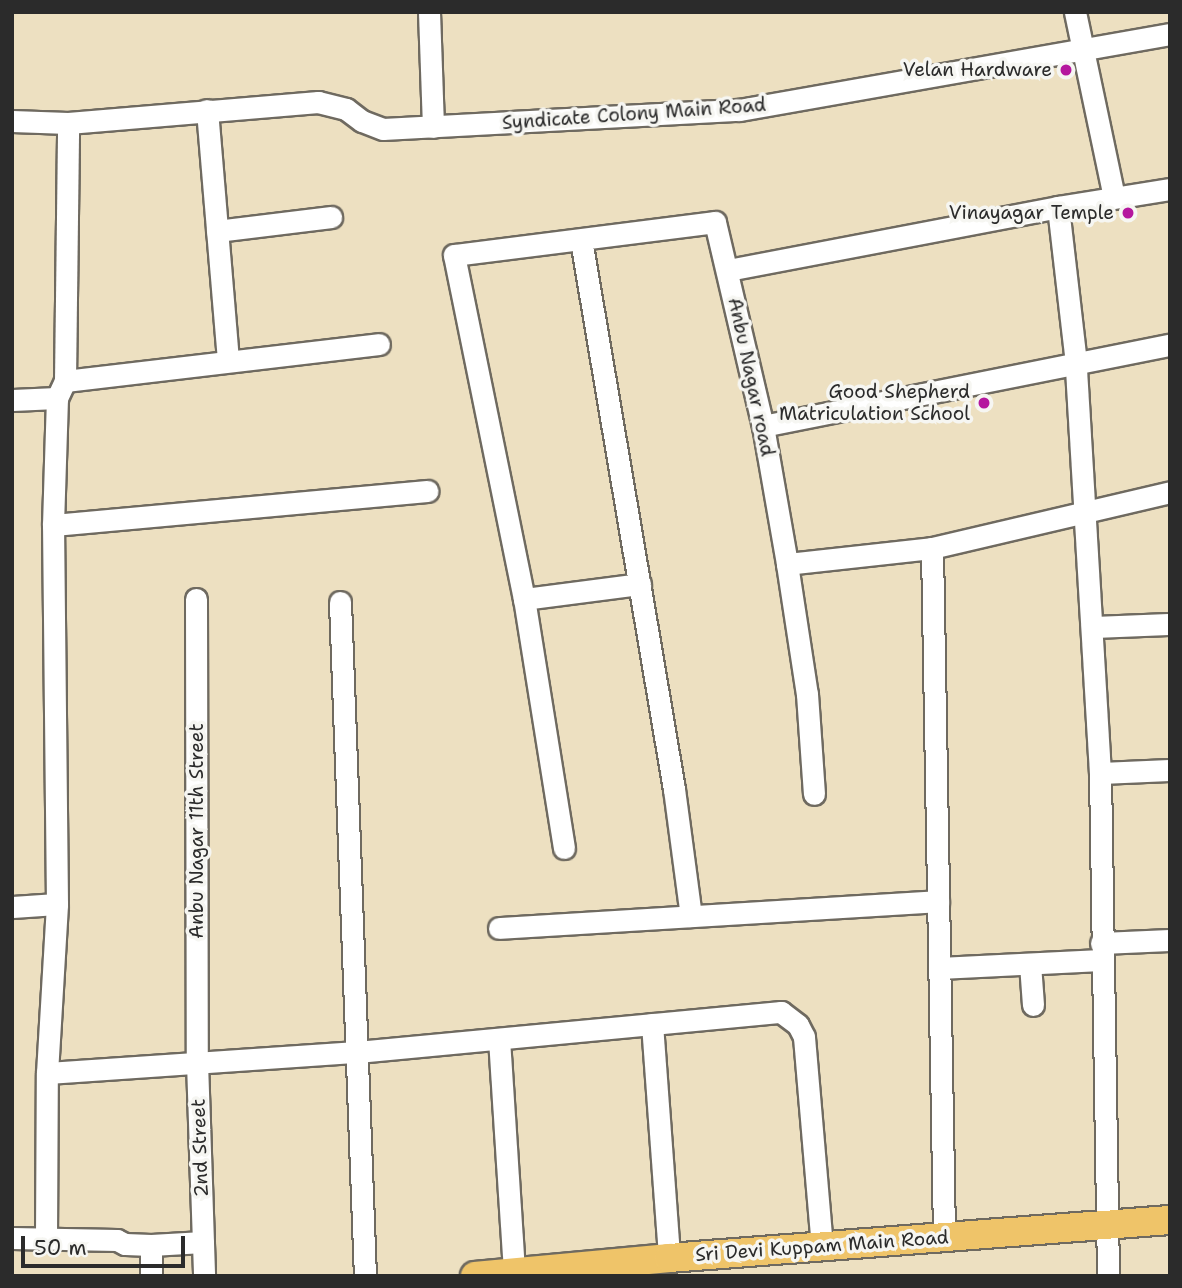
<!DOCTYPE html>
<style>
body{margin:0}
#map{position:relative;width:1182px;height:1288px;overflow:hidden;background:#ede0c1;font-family:"Shantell Sans",sans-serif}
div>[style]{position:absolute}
.roads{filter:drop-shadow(2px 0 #6f6a60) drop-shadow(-2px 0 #6f6a60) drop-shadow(0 2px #6f6a60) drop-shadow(0 -2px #6f6a60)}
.minor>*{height:21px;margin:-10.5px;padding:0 10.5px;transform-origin:10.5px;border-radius:10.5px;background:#fff}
.major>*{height:28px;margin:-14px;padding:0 14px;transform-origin:14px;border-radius:14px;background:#efc469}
.dots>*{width:19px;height:19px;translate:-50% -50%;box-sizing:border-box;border:4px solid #f6f6f2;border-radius:50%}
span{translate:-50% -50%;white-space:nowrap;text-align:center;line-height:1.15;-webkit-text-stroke:7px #f6f6f2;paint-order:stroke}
.poi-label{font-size:19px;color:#2b2b2b}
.right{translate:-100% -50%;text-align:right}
.street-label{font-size:19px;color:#2b2b2b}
.frame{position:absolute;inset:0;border:14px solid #2b2b2b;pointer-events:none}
.scale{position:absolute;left:21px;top:1236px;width:164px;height:32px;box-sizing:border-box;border:4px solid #2b2b2b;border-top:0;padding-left:9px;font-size:21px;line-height:24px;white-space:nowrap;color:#2b2b2b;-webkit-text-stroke:5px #f6f6f2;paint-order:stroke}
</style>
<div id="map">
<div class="roads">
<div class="minor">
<div style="left:429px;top:12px;width:115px;rotate:88deg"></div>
<div style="left:1075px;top:12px;width:189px;rotate:78.1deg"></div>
<div style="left:207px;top:110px;width:251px;rotate:85.2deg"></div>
<div style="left:12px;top:121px;width:56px;rotate:2deg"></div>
<div style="left:68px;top:123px;width:251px;rotate:-4.8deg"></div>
<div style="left:318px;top:102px;width:29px;rotate:14deg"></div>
<div style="left:346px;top:109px;width:20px;rotate:37deg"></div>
<div style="left:362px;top:121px;width:22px;rotate:21deg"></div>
<div style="left:383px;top:129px;width:357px;rotate:-3.1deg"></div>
<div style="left:739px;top:110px;width:438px;rotate:-10deg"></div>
<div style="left:217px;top:231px;width:115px;rotate:-7deg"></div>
<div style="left:581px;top:240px;width:557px;rotate:80.39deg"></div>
<div style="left:674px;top:789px;width:128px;rotate:82.4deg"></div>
<div style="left:728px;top:270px;width:336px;rotate:-10.8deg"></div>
<div style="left:65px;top:381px;width:258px;rotate:-89.3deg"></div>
<div style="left:12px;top:400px;width:45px;rotate:-2.5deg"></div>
<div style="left:763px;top:426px;width:415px;rotate:-11.3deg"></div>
<div style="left:53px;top:525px;width:376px;rotate:-5.2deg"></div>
<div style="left:932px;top:548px;width:688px;rotate:89deg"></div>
<div style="left:787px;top:564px;width:146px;rotate:-6.3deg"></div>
<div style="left:932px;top:548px;width:244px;rotate:-13.2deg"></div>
<div style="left:196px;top:599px;width:463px;rotate:89.9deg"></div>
<div style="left:197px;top:1062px;width:214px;rotate:88.1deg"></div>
<div style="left:524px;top:599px;width:117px;rotate:-7.4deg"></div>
<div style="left:340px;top:602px;width:674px;rotate:87.88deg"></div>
<div style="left:1092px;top:627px;width:78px;rotate:-2.2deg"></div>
<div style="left:1100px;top:773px;width:70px;rotate:-2.5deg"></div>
<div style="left:564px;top:848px;width:252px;rotate:-99.1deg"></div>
<div style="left:524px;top:599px;width:351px;rotate:-101.5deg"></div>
<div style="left:454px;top:255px;width:263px;rotate:-7.2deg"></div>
<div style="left:715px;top:222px;width:210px;rotate:76.8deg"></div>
<div style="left:763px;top:426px;width:140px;rotate:80.1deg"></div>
<div style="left:787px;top:564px;width:132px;rotate:81.3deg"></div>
<div style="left:807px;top:694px;width:100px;rotate:86deg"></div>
<div style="left:12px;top:907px;width:45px;rotate:-3.8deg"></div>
<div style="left:499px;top:928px;width:440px;rotate:-3.5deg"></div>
<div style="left:1101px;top:943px;width:69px;rotate:-2.5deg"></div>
<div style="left:1030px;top:964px;width:41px;rotate:85.8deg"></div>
<div style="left:939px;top:968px;width:162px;rotate:-2.8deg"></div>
<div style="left:652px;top:1024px;width:235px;rotate:85.8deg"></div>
<div style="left:499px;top:1039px;width:234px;rotate:86.3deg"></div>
<div style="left:47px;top:1073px;width:311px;rotate:-3.9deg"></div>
<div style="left:357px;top:1052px;width:426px;rotate:-5.4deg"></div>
<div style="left:781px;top:1012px;width:21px;rotate:37deg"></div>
<div style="left:798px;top:1025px;width:13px;rotate:63deg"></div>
<div style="left:804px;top:1037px;width:210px;rotate:85.1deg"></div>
<div style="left:46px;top:1237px;width:164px;rotate:-89.7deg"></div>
<div style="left:47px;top:1073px;width:169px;rotate:-86.6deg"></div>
<div style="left:57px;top:904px;width:379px;rotate:-90.6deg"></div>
<div style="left:53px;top:525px;width:127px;rotate:-88.2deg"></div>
<div style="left:57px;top:398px;width:19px;rotate:-65deg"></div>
<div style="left:65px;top:381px;width:316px;rotate:-6.7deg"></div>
<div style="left:12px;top:1238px;width:105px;rotate:1.1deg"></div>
<div style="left:117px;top:1240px;width:9px;rotate:27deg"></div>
<div style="left:125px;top:1244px;width:26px;rotate:2deg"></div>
<div style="left:151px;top:1245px;width:52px;rotate:-3.3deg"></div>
<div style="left:151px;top:1276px;width:31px;rotate:-90deg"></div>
<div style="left:1108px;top:1276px;width:503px;rotate:-90.91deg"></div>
<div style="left:1100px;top:773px;width:411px;rotate:-93.4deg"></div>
<div style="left:1076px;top:363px;width:157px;rotate:-96.6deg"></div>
<div style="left:1058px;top:207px;width:113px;rotate:-9.1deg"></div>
</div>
<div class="major">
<div style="left:475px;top:1276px;width:195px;rotate:-5.3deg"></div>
<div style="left:669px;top:1258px;width:502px;rotate:-4.34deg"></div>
</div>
</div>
<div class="dots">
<div style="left:1066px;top:70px;background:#b5179e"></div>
<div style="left:1128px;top:213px;background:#b5179e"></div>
<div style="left:984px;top:403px;background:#b5179e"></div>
</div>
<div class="poi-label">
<span class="right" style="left:1052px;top:70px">Velan Hardware</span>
<span class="right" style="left:1114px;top:213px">Vinayagar Temple</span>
<span class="right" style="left:970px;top:403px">Good Shepherd<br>Matriculation School</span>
</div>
<div class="street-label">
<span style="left:634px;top:114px;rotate:-4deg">Syndicate Colony Main Road</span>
<span style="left:751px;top:377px;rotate:78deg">Anbu Nagar road</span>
<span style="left:197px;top:831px;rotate:-90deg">Anbu Nagar 11th Street</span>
<span style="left:200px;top:1148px;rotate:-92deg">2nd Street</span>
<span style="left:822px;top:1246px;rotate:-4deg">Sri Devi Kuppam Main Road</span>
</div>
<div class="frame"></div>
<div class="scale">50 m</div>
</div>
